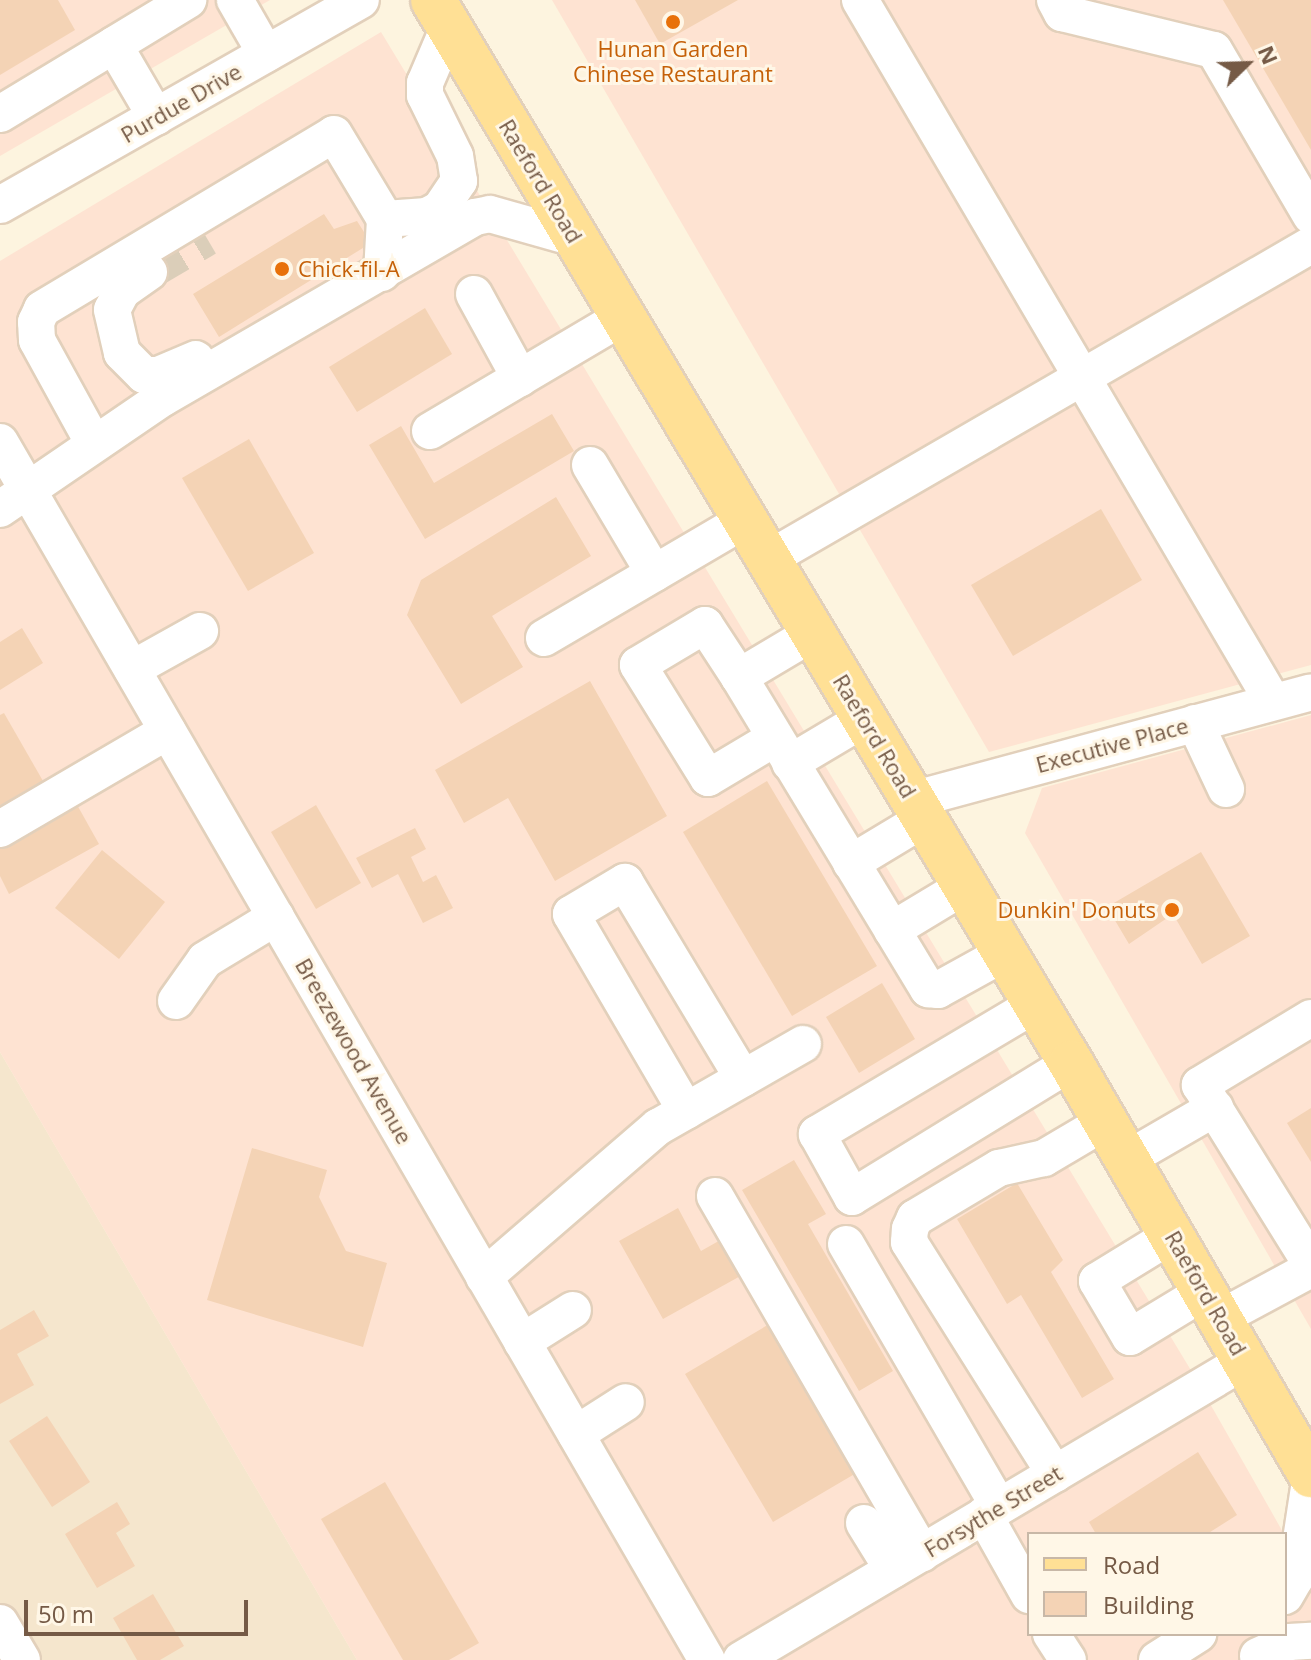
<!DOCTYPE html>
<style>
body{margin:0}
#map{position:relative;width:1311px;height:1660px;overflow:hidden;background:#fdf4df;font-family:"Open Sans",sans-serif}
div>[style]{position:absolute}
.residential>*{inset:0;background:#f5e6cd}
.commercial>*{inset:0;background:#fee3d2}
.building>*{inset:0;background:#f4d3b5}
.minor-tunnel>*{height:36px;margin-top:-18px;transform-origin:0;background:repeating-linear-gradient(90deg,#dbceb9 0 36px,transparent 0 54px)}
.roads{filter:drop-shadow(2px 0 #e2d0bb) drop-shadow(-2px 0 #e2d0bb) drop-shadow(0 2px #e2d0bb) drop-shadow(0 -2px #e2d0bb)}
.minor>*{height:36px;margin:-18px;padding:0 18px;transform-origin:18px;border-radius:18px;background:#fff}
.major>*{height:44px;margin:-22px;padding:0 22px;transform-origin:22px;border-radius:22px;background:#ffe095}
.dots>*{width:22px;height:22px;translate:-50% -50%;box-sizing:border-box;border:4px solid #fff7e7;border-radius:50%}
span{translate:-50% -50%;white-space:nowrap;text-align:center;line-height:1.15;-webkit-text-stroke:6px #fff7e7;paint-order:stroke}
.food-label{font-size:22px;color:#c56008}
.left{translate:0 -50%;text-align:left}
.right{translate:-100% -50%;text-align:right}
.street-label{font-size:22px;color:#755a46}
.legend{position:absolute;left:1027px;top:1532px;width:260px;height:104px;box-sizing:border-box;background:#fff7e7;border:2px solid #c8b8a7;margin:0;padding:10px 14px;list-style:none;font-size:24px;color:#755a46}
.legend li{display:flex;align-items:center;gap:16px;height:40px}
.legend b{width:40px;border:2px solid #c8b8a7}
.north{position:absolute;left:1207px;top:24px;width:80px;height:80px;-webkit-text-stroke:6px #fff7e7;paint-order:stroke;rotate:67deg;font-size:22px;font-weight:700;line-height:32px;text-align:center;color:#755a46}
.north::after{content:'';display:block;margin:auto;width:28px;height:36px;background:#755a46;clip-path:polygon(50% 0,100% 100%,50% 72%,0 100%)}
.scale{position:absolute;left:24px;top:1600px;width:224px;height:36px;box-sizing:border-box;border:4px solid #755a46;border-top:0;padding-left:10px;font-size:24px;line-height:28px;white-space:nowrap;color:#755a46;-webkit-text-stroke:6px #fff7e7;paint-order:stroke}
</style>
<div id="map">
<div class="residential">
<div style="clip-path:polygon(0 1052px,357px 1660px,0 1660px)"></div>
</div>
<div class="commercial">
<div style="clip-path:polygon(0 0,270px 0,0 156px)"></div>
<div style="clip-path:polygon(552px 0,1311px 0,1311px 665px,989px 752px)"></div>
<div style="clip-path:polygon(381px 32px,1192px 1372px,1284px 1534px,1029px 1534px,1029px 1634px,1285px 1634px,1285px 1536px,1311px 1581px,1311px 1660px,357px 1660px,0 1052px,0 261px)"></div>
<div style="clip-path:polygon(1311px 715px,1311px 1329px,1025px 833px,1042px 788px)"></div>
</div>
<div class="building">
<div style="clip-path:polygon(0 0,58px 0,75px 30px,0 75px)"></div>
<div style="clip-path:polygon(635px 0,738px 0,660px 44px)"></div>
<div style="clip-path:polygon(1223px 0,1311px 0,1311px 150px)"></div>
<div style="clip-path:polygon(324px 214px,334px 229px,357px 221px,371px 243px,219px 337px,193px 294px)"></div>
<div style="clip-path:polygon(425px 308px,452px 354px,357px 412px,329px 367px)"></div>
<div style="clip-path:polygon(552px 414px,574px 451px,425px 539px,369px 445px,401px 426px,434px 483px)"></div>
<div style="clip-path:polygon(249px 439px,314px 553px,248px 591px,182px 478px)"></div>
<div style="clip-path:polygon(556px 497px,591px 556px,492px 616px,523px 667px,461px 704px,407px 615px,421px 580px)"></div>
<div style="clip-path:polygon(1101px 509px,1142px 580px,1013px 656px,971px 585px)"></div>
<div style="clip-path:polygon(22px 628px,43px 663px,0 690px,0 642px)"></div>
<div style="clip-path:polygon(590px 681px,667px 816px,555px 881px,508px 798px,464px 823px,435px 770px)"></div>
<div style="clip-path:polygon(4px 713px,43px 781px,0 806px,0 715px)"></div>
<div style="clip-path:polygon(767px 781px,877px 966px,792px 1016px,683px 832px)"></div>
<div style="clip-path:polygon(76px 803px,99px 844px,9px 894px,0 876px,0 845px)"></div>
<div style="clip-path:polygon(316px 805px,361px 883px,316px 909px,271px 832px)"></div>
<div style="clip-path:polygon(415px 828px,426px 849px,411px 857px,423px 882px,436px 875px,453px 908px,423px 923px,398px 874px,372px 888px,356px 858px)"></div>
<div style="clip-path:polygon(102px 850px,165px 902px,119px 959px,55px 908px)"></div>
<div style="clip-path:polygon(1201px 852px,1250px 936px,1202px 964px,1173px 914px,1129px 944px,1107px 907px)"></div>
<div style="clip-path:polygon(882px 983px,915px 1039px,859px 1073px,826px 1017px)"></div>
<div style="clip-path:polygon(1311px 1108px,1311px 1162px,1287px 1123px)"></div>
<div style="clip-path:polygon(252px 1148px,327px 1170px,319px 1197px,346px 1251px,387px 1263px,363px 1347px,207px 1300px)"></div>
<div style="clip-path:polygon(794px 1160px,826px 1214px,808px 1224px,893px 1371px,859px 1391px,742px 1190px)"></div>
<div style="clip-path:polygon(1017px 1183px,1063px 1260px,1051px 1272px,1114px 1379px,1082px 1398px,1021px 1295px,1007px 1304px,957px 1219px)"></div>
<div style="clip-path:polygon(678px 1208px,701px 1251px,724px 1238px,744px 1274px,663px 1319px,619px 1241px)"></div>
<div style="clip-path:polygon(34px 1310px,49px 1336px,17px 1354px,34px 1385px,0 1404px,0 1330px)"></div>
<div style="clip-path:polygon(771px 1323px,858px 1472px,773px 1522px,685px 1374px)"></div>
<div style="clip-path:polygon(47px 1416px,90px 1482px,52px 1507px,9px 1441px)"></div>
<div style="clip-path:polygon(1198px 1452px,1237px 1515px,1207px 1534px,1096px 1534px,1089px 1522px)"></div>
<div style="clip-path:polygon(385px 1482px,479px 1643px,449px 1660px,403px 1660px,321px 1519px)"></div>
<div style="clip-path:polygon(117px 1502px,130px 1524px,116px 1533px,135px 1566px,97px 1588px,65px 1534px)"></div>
<div style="clip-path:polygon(153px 1594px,184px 1646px,160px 1660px,137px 1660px,113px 1618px)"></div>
</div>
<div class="minor-tunnel">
<div style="left:149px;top:272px;width:67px;rotate:-30.4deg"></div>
</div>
<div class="roads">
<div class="minor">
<div style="left:235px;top:0;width:62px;rotate:60.1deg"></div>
<div style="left:860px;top:0;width:814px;rotate:59.53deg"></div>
<div style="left:1055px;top:0;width:15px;rotate:62deg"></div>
<div style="left:1062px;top:13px;width:156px;rotate:13.7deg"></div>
<div style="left:1214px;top:50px;width:192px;rotate:59.7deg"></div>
<div style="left:0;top:114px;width:133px;rotate:-31.2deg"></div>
<div style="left:156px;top:117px;width:83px;rotate:-120.3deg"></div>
<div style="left:114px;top:45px;width:87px;rotate:-31.3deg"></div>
<div style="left:0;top:205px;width:415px;rotate:-29.6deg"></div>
<div style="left:385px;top:219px;width:42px;rotate:-4.1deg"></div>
<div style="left:427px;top:216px;width:15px;rotate:-28deg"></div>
<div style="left:440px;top:209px;width:34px;rotate:-56deg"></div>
<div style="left:459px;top:181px;width:25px;rotate:-99deg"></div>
<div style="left:455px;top:156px;width:68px;rotate:-116.2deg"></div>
<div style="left:425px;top:95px;width:12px;rotate:-90deg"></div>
<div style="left:425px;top:83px;width:61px;rotate:-66.8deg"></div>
<div style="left:149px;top:272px;width:33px;rotate:145deg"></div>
<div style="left:122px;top:291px;width:21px;rotate:118deg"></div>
<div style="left:112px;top:310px;width:44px;rotate:76.9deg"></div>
<div style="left:122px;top:353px;width:31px;rotate:45deg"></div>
<div style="left:144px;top:375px;width:14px"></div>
<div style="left:158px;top:375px;width:41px;rotate:-22.8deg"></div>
<div style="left:474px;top:294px;width:96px;rotate:61.3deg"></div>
<div style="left:430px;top:431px;width:224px;rotate:-30.6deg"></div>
<div style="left:0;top:442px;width:1408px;rotate:59.87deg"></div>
<div style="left:93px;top:442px;width:116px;rotate:-118.8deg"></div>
<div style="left:37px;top:340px;width:18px;rotate:-93deg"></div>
<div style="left:36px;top:322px;width:14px;rotate:-65deg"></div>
<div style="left:42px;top:309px;width:340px;rotate:-30.9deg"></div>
<div style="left:334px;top:134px;width:99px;rotate:59deg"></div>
<div style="left:385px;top:219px;width:54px;rotate:93.2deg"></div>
<div style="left:590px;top:465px;width:126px;rotate:59.3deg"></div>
<div style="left:0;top:509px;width:197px;rotate:-34.3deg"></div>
<div style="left:163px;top:398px;width:361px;rotate:-30.1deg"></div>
<div style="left:475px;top:217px;width:15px;rotate:-11deg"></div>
<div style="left:490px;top:214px;width:88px;rotate:15.8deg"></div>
<div style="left:768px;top:559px;width:627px;rotate:-30.04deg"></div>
<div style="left:544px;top:638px;width:233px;rotate:-30.4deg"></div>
<div style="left:132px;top:669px;width:78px;rotate:-29.2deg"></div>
<div style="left:739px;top:677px;width:86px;rotate:-30.7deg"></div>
<div style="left:1195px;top:723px;width:73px;rotate:64.8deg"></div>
<div style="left:775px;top:738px;width:78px;rotate:149.2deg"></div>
<div style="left:708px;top:778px;width:133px;rotate:-121.8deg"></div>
<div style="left:638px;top:665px;width:78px;rotate:-30.8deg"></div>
<div style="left:705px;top:625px;width:62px;rotate:56.8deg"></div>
<div style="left:739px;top:677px;width:365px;rotate:58.8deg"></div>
<div style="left:928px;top:989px;width:10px;rotate:6deg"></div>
<div style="left:938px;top:990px;width:77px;rotate:-28.9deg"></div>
<div style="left:790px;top:763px;width:86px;rotate:-30.7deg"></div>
<div style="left:912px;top:800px;width:413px;rotate:-15.1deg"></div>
<div style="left:0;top:829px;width:194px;rotate:-30.3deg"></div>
<div style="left:851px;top:863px;width:85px;rotate:-31.1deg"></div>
<div style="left:892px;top:930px;width:85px;rotate:-31.1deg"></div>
<div style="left:176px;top:1001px;width:50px;rotate:-54.7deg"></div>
<div style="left:205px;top:960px;width:83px;rotate:-31.2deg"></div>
<div style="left:1036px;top:1004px;width:255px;rotate:149.3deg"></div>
<div style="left:817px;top:1134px;width:72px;rotate:60.9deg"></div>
<div style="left:852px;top:1197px;width:257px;rotate:-31.5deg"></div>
<div style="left:1311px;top:1018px;width:130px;rotate:148.9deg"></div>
<div style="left:1200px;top:1085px;width:211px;rotate:58.2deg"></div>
<div style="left:686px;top:1111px;width:228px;rotate:-120.3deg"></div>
<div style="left:571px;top:914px;width:63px;rotate:-30.7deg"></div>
<div style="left:625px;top:882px;width:229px;rotate:59deg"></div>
<div style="left:1127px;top:1159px;width:102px;rotate:-30.1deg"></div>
<div style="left:715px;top:1196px;width:413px;rotate:59.9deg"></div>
<div style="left:1172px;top:1235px;width:88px;rotate:148.5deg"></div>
<div style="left:1097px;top:1281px;width:65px;rotate:59.5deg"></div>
<div style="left:1130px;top:1337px;width:87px;rotate:-31.3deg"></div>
<div style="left:846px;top:1244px;width:304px;rotate:59.8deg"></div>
<div style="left:484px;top:1277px;width:230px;rotate:-40.8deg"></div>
<div style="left:658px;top:1127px;width:167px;rotate:-29.8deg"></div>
<div style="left:1220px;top:1318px;width:103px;rotate:-28.3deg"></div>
<div style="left:522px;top:1342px;width:60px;rotate:-32.1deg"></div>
<div style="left:576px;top:1434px;width:59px;rotate:-32.6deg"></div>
<div style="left:1055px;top:1474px;width:274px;rotate:-122.2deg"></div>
<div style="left:909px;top:1242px;width:13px;rotate:-86deg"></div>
<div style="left:910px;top:1229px;width:12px;rotate:-66deg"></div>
<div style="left:915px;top:1218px;width:98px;rotate:-30.8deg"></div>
<div style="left:999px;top:1168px;width:46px;rotate:-12.5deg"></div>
<div style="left:1044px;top:1158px;width:71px;rotate:-30.5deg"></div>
<div style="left:984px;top:1515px;width:92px;rotate:60.6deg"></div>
<div style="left:864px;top:1523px;width:55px;rotate:58.3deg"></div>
<div style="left:1285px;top:1596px;width:20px;rotate:-60deg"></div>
<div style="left:1295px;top:1579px;width:106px;rotate:-81.3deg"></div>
<div style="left:0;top:1623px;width:43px;rotate:59.3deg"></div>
<div style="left:1051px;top:1634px;width:31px;rotate:57deg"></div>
<div style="left:1258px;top:1656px;width:34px;rotate:-24deg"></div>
<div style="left:1289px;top:1642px;width:22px;rotate:-3deg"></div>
<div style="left:741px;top:1660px;width:586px;rotate:-30.68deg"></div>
<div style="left:1157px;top:1660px;width:49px;rotate:-32.4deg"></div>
</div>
<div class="major">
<div style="left:433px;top:0;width:1240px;rotate:59.03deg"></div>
<div style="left:1071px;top:1063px;width:477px;rotate:59.8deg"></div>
</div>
</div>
<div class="dots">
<div style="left:673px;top:22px;background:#e8710a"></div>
<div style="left:282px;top:269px;background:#e8710a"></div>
<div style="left:1172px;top:910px;background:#e8710a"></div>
</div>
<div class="food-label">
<span style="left:673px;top:61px">Hunan Garden<br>Chinese Restaurant</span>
<span class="left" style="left:298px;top:269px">Chick-fil-A</span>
<span class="right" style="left:1156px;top:910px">Dunkin' Donuts</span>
</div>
<div class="street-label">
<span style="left:181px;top:103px;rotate:-30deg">Purdue Drive</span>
<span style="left:541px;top:181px;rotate:59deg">Raeford Road</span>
<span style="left:875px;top:736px;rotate:59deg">Raeford Road</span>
<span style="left:1112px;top:745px;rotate:-15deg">Executive Place</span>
<span style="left:354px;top:1051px;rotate:60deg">Breezewood Avenue</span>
<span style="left:1206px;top:1293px;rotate:60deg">Raeford Road</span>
<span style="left:993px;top:1511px;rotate:-31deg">Forsythe Street</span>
</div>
<ul class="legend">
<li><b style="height:10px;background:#ffe095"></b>Road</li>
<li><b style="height:22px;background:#f4d3b5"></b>Building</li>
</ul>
<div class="north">N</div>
<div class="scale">50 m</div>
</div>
